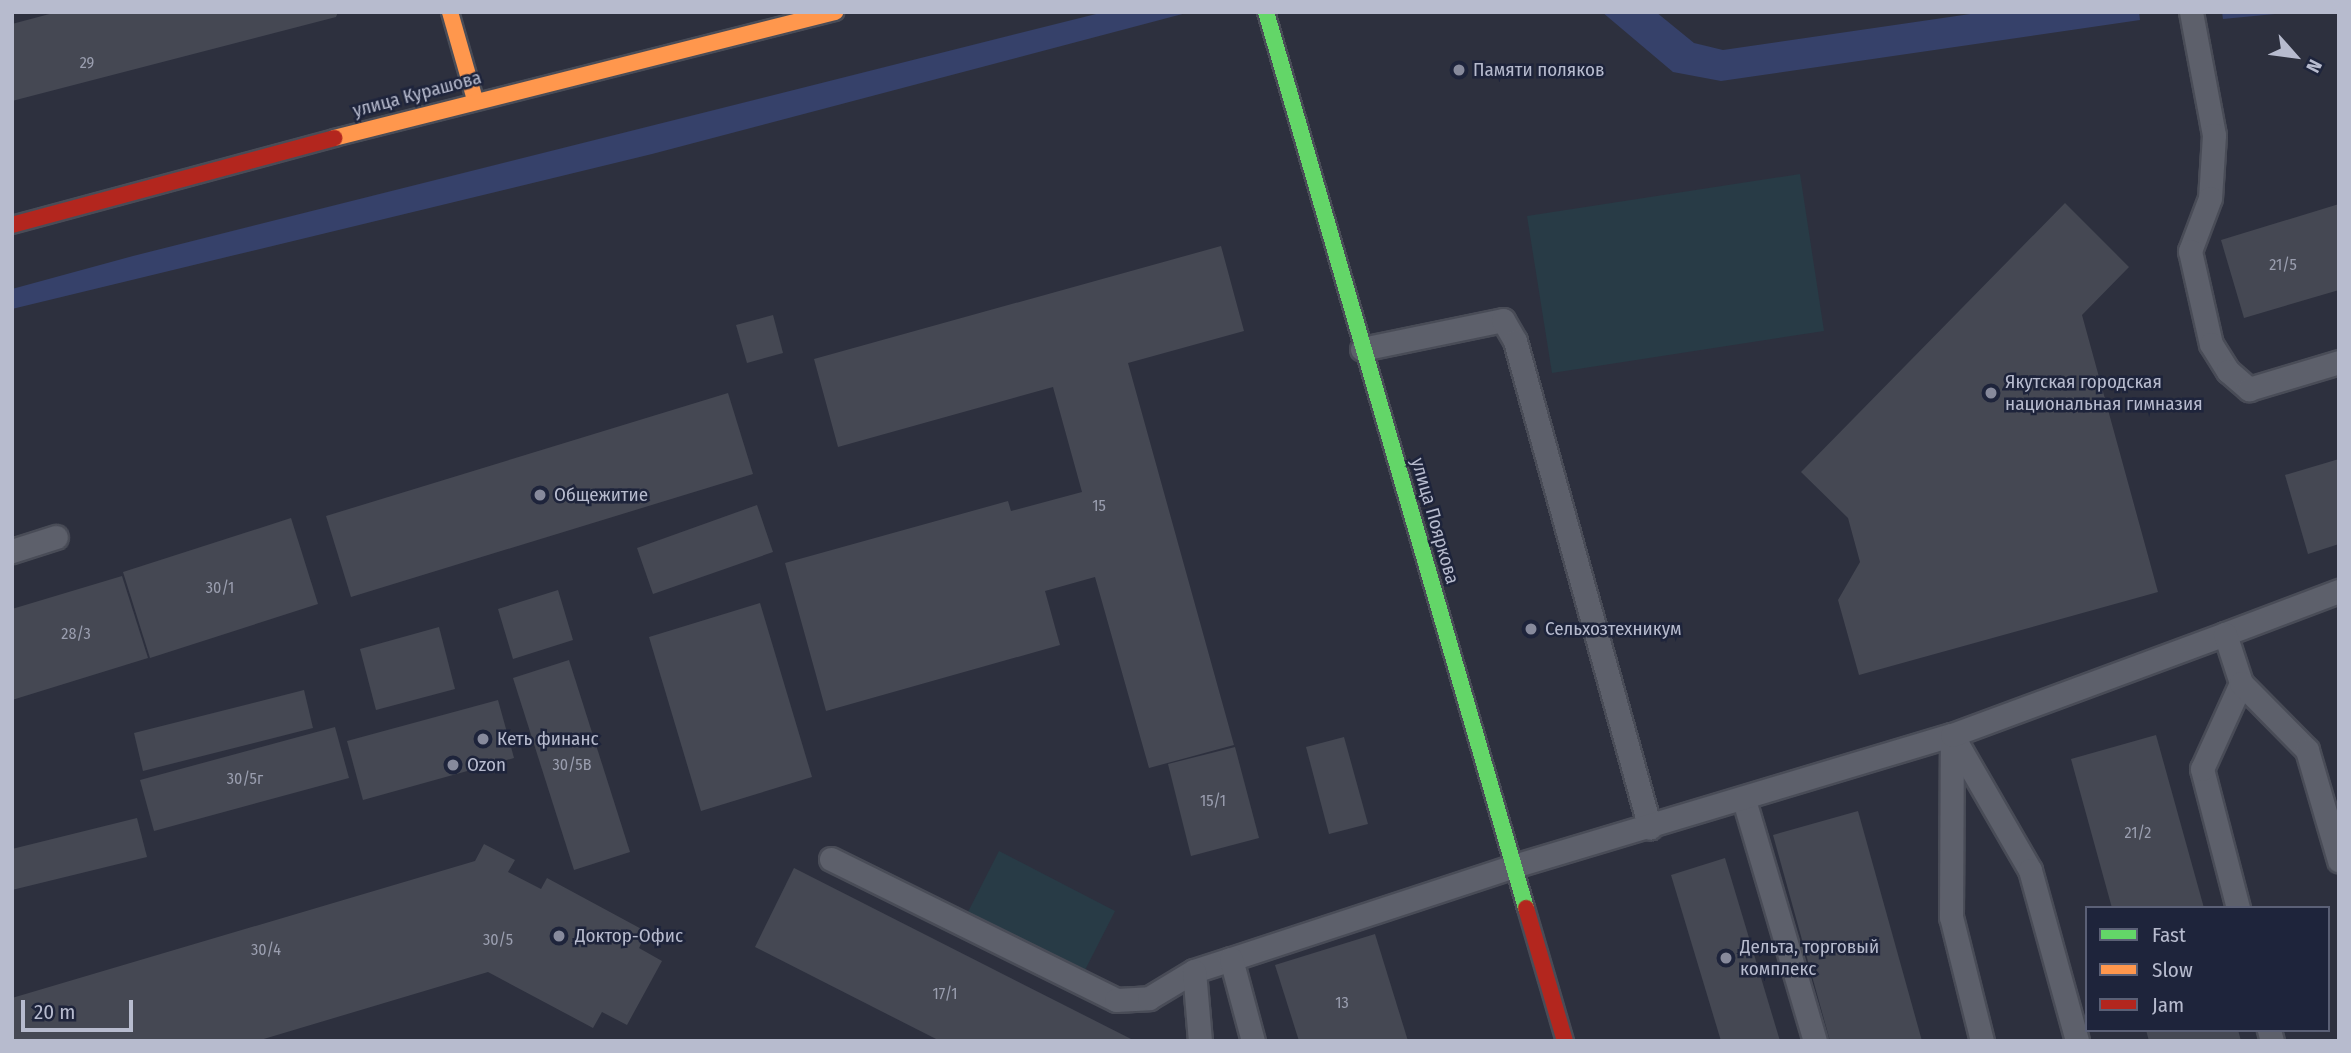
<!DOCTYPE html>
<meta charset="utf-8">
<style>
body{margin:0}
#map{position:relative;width:2351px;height:1053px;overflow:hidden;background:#2d303e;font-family:"Fira Sans Condensed",sans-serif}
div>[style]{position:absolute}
.green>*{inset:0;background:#283b46}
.water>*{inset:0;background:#36416a}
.building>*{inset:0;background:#454853}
.roads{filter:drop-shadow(2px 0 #494c57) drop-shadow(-2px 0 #494c57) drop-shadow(0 2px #494c57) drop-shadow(0 -2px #494c57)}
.lane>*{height:23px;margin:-11.5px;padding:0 11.5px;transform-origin:11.5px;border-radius:11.5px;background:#5d606b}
.fast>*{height:16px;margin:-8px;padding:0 8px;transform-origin:8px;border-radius:8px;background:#63d668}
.slow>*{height:16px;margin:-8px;padding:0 8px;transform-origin:8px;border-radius:8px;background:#ff974d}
.jam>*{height:16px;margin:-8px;padding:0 8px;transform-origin:8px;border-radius:8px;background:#b3261e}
.dots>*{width:19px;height:19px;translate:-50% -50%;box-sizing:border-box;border:4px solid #1e243b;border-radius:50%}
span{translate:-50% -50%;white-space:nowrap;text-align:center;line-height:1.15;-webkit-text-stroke:5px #1e243b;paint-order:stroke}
.number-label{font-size:16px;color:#9a9eaf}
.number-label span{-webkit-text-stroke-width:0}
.poi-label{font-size:19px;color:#b7bbce}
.left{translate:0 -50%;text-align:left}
.street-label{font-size:19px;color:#b7bbce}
.frame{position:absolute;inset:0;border:14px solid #b7bbce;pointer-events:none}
.legend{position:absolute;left:2085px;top:906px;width:245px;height:126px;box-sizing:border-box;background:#1e243b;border:2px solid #5b6076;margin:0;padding:9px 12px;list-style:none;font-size:21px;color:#b7bbce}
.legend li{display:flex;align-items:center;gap:14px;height:35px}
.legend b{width:35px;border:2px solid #5b6076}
.north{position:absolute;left:2260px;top:21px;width:70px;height:70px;-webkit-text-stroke:5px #1e243b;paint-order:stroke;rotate:118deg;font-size:19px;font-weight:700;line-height:28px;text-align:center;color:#b7bbce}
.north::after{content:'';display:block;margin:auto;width:24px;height:32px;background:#b7bbce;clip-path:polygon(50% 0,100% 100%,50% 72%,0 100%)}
.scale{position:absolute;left:21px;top:1000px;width:112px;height:32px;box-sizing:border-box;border:4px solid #b7bbce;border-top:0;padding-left:9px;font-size:21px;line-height:24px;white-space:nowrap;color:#b7bbce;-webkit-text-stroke:5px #1e243b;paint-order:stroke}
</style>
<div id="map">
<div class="green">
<div style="clip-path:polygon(1800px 174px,1824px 331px,1552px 373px,1527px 216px)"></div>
<div style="clip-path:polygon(999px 851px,1115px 911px,1083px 974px,967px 914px)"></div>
</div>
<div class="water">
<div style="clip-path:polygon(1104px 12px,1190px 12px,652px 154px,12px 309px,12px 289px,133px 256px)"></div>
<div style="clip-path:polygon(1602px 12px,1656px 12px,1694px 43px,1723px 50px,1984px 12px,2139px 12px,2140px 20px,1721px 81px,1673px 72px)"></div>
<div style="clip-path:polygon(2222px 12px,2297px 12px,2223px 19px)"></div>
</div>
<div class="building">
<div style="clip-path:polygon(57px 12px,338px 12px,336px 17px,12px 101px,12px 24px)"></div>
<div style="clip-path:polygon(2065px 203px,2129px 267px,2082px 315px,2158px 592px,1859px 675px,1838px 600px,1860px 562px,1848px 518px,1801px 472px)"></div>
<div style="clip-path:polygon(2339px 204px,2339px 290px,2244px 318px,2221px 240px)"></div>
<div style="clip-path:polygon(1221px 246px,1244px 331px,1128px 363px,1234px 745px,1149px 768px,1095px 577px,1045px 591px,1060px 645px,826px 711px,785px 563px,1008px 501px,1011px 511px,1082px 492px,1053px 387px,838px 447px,814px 359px)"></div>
<div style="clip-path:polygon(773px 315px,783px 353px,747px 363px,736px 325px)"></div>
<div style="clip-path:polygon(728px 393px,753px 474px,351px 597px,326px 516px)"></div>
<div style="clip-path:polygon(2339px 459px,2339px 544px,2308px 554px,2285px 475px)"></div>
<div style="clip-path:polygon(757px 505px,773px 552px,653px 594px,637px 548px)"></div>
<div style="clip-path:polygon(291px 518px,318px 604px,150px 658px,123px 572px)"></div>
<div style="clip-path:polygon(122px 576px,148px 658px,12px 700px,12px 609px)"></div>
<div style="clip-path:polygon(558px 590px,573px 640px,513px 659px,498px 609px)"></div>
<div style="clip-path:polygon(760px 603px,812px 777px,701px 811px,649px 637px)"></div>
<div style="clip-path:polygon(439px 627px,455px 689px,376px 710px,360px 649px)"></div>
<div style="clip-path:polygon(569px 660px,630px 852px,574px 870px,513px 678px)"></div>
<div style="clip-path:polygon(304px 690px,313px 728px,143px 771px,134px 733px)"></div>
<div style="clip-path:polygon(498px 700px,514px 758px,363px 800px,347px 741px)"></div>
<div style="clip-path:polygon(335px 727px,349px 778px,154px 831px,140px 780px)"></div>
<div style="clip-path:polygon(2156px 735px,2204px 908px,2112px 908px,2071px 759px)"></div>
<div style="clip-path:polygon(1344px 737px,1368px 824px,1329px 834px,1306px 747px)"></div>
<div style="clip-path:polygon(1235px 747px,1259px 838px,1191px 856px,1168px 764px)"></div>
<div style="clip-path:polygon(1858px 811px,1922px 1041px,1830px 1041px,1773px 835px)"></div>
<div style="clip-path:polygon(137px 818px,147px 857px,12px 890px,12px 849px)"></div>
<div style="clip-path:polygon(484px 844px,515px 860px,508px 872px,541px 889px,547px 878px,647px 932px,639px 948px,662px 961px,627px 1025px,602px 1012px,593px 1028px,488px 972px,257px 1041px,14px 1041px,12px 998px,475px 861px)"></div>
<div style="clip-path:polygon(1725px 858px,1780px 1041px,1721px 1041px,1671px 875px)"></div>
<div style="clip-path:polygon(794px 868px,1135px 1041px,940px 1041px,755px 947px)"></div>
<div style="clip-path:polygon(1375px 934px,1408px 1041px,1299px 1041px,1275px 965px)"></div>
<div style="clip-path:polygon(2146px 1030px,2238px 1030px,2241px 1041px,2149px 1041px)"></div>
</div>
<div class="roads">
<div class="lane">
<div style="left:2191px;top:12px;width:125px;rotate:79.4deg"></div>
<div style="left:2214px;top:135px;width:63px;rotate:93.6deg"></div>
<div style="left:2210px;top:198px;width:57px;rotate:110.7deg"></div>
<div style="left:2190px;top:251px;width:95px;rotate:77.3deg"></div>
<div style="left:2211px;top:344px;width:32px;rotate:58deg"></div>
<div style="left:2228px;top:371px;width:28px;rotate:41deg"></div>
<div style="left:2249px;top:389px;width:94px;rotate:-16.7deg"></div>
<div style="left:1362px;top:349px;width:144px;rotate:-11.6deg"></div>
<div style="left:1503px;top:320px;width:24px;rotate:60deg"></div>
<div style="left:1515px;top:341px;width:505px;rotate:74.51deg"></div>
<div style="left:12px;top:551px;width:46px;rotate:-17.7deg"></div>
<div style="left:2225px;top:634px;width:122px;rotate:-20.7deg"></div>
<div style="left:1744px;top:800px;width:251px;rotate:73.6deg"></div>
<div style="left:831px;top:859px;width:318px;rotate:26.3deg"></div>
<div style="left:1116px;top:1000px;width:33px;rotate:-3deg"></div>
<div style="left:1149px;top:998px;width:52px;rotate:-31deg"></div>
<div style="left:1194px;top:971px;width:39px;rotate:-18deg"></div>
<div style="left:1231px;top:959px;width:298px;rotate:-18.2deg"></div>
<div style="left:1514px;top:866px;width:457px;rotate:-16.7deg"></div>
<div style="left:1952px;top:735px;width:156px;rotate:60deg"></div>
<div style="left:2030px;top:870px;width:177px;rotate:74.6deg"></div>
<div style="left:2238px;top:908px;width:144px;rotate:-104.5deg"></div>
<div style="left:2202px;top:769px;width:94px;rotate:-65.6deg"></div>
<div style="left:1231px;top:959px;width:85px;rotate:75deg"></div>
<div style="left:1194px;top:971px;width:70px;rotate:85.1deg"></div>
<div style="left:2269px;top:1030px;width:11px;rotate:75deg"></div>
<div style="left:1982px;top:1041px;width:128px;rotate:-104deg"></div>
<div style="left:1951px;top:917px;width:182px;rotate:-89.7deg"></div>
<div style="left:1952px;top:735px;width:291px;rotate:-20.3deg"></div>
<div style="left:2225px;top:634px;width:52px;rotate:71.9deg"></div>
<div style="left:2241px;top:683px;width:94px;rotate:45.4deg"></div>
<div style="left:2307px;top:750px;width:115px;rotate:73.8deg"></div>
</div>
<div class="fast">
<div style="left:1266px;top:12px;width:933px;rotate:73.82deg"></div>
</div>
<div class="slow">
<div style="left:450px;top:12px;width:91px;rotate:74.1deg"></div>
<div style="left:334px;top:138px;width:517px;rotate:-14.12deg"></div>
</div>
<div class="jam">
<div style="left:12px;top:225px;width:334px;rotate:-15.1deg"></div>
<div style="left:1526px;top:908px;width:139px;rotate:73.7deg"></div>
</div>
</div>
<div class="dots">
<div style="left:1459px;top:70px;background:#878a9c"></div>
<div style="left:1991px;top:393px;background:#878a9c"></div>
<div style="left:540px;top:495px;background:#878a9c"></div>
<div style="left:1531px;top:629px;background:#878a9c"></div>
<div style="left:483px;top:739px;background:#878a9c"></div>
<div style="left:453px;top:765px;background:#878a9c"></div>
<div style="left:559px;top:936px;background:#878a9c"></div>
<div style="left:1726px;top:958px;background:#878a9c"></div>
</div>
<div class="number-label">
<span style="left:87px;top:63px">29</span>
<span style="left:2283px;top:265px">21/5</span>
<span style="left:1099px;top:506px">15</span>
<span style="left:220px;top:588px">30/1</span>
<span style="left:76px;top:634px">28/3</span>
<span style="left:572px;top:765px">30/5В</span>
<span style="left:245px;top:779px">30/5г</span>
<span style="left:1213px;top:801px">15/1</span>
<span style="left:2138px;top:833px">21/2</span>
<span style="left:498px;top:940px">30/5</span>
<span style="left:266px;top:950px">30/4</span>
<span style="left:945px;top:994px">17/1</span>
<span style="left:1342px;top:1003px">13</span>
</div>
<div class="poi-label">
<span class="left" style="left:1473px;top:70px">Памяти поляков</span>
<span class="left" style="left:2005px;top:393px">Якутская городская<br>национальная гимназия</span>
<span class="left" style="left:554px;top:495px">Общежитие</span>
<span class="left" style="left:1545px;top:629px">Сельхозтехникум</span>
<span class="left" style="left:497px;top:739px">Кеть финанс</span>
<span class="left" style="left:467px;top:765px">Ozon</span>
<span class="left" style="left:575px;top:936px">Доктор-Офис</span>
<span class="left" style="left:1740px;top:958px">Дельта, торговый<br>комплекс</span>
</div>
<div class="street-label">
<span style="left:417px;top:94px;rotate:-15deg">улица Курашова</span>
<span style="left:1435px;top:521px;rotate:74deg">улица Пояркова</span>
</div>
<div class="frame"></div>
<ul class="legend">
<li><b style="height:9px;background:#63d668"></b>Fast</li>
<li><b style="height:9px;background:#ff974d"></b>Slow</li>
<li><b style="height:9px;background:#b3261e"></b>Jam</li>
</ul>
<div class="north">N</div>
<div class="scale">20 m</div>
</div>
